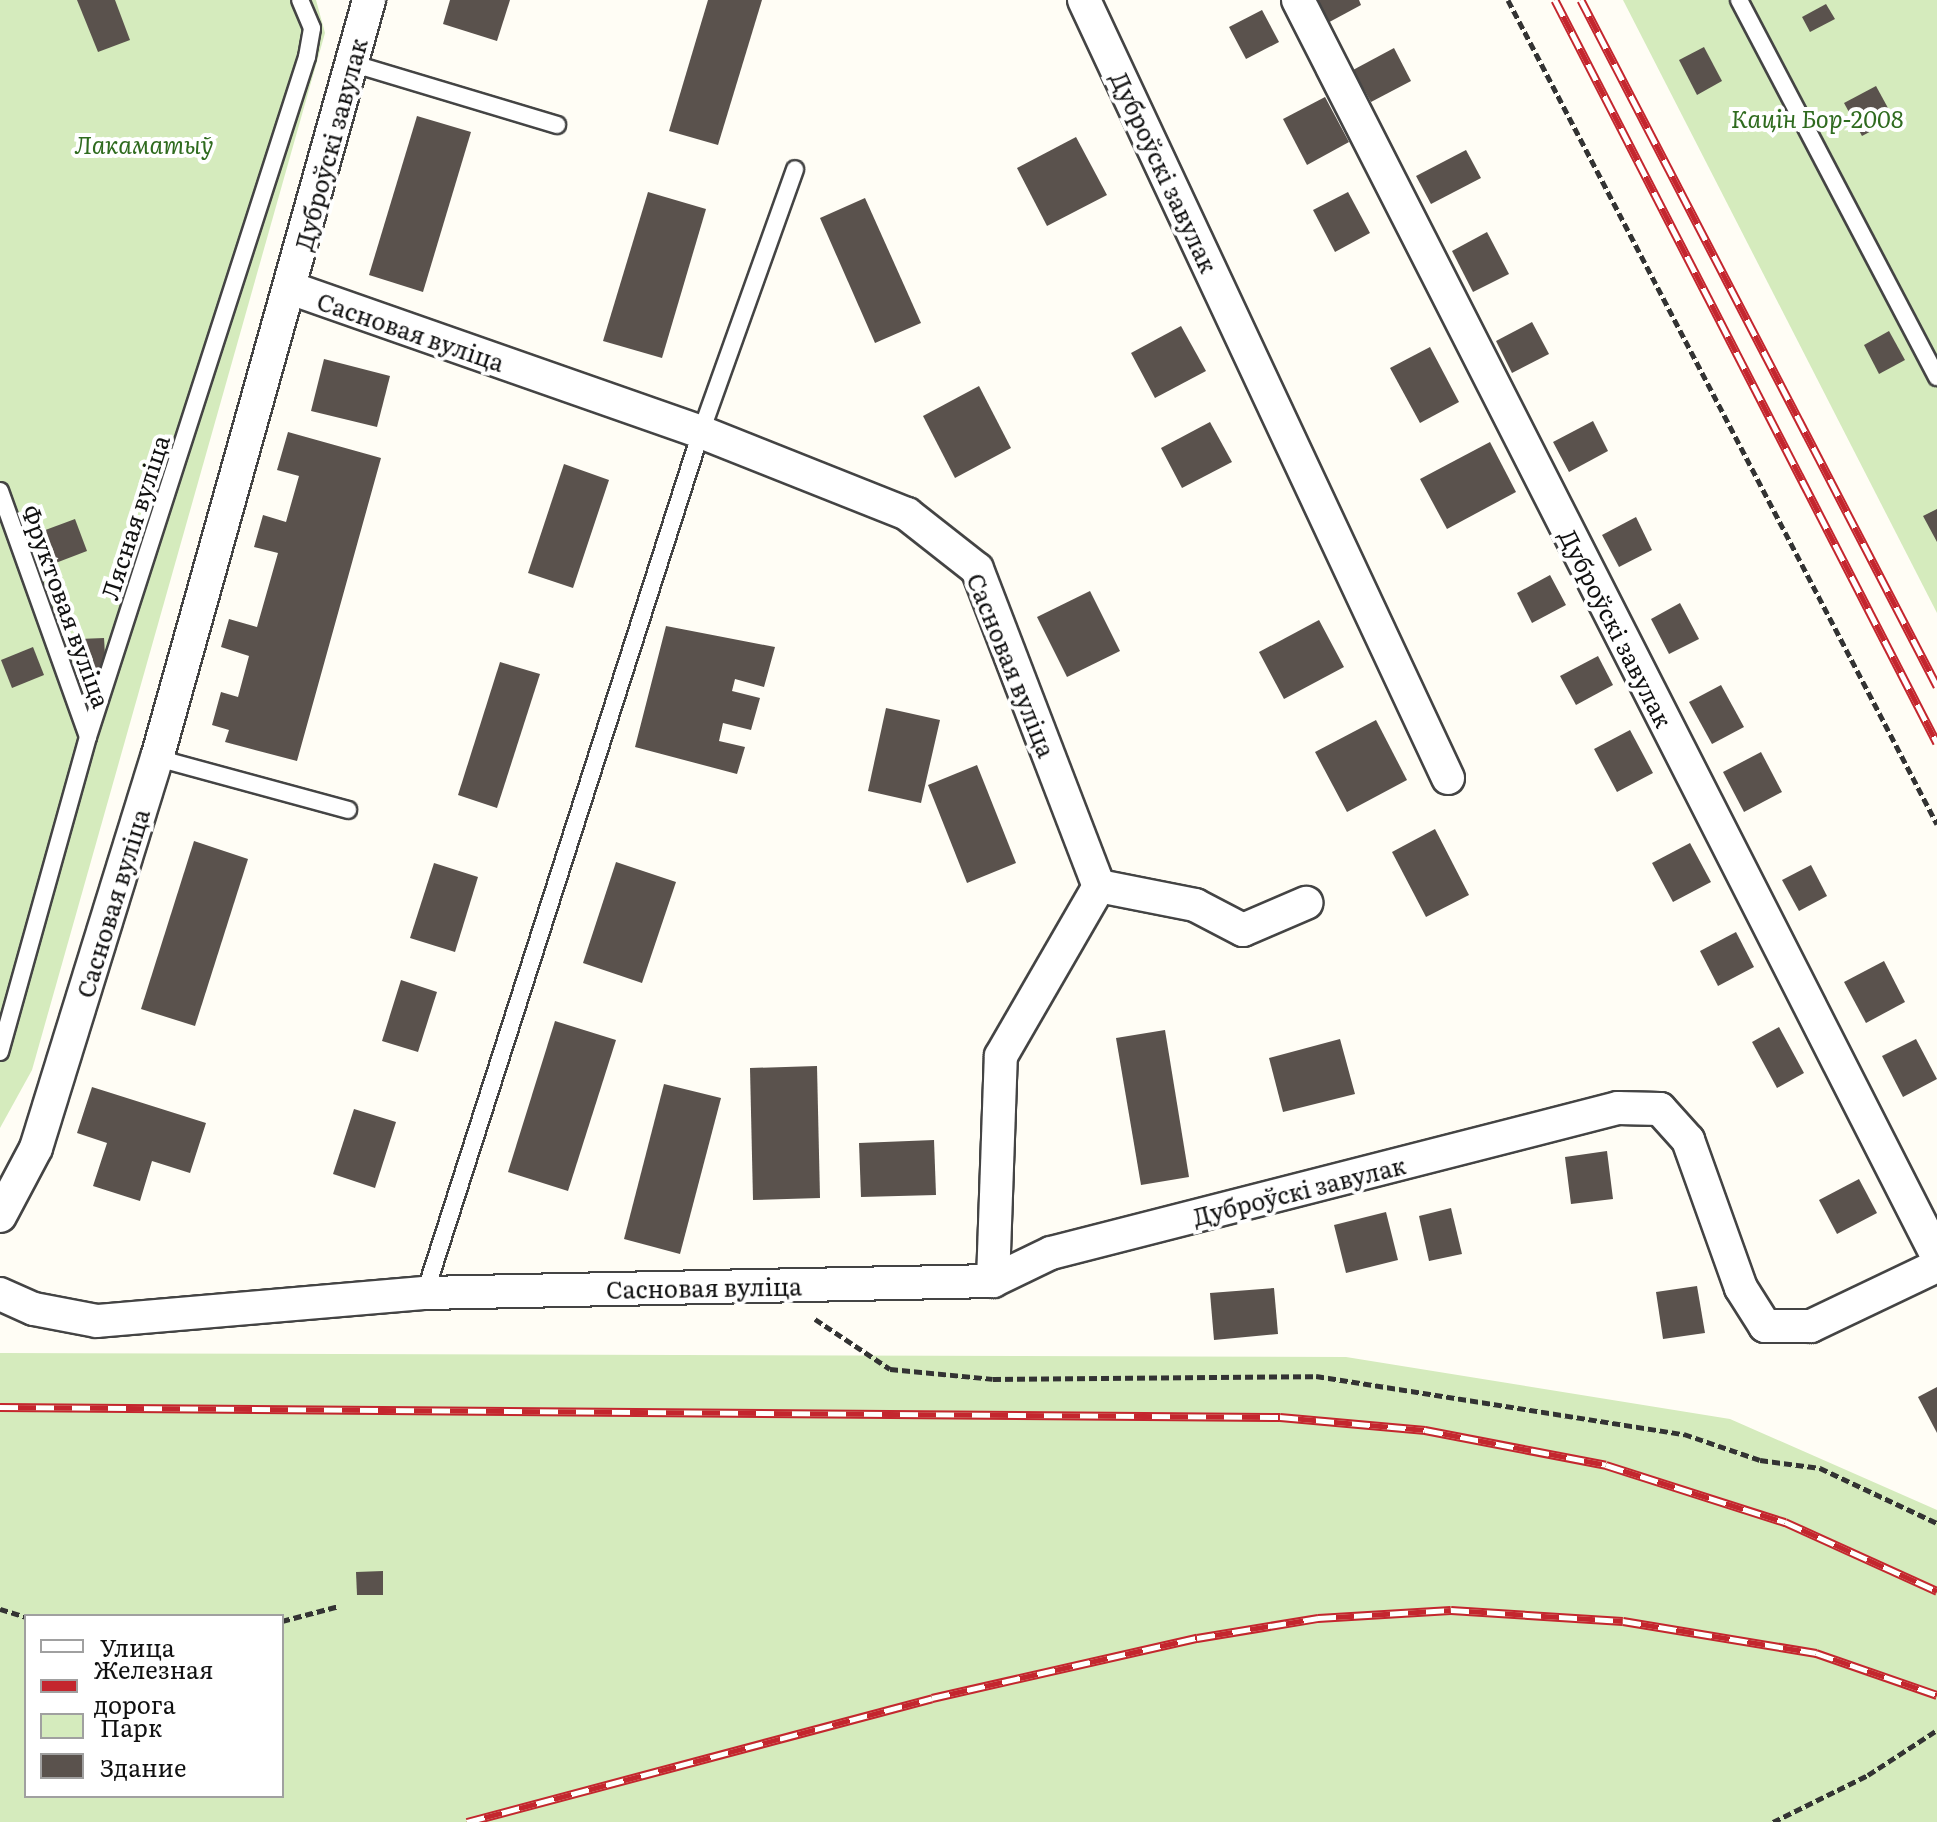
<!DOCTYPE html>
<meta charset="utf-8">
<style>
body{margin:0}
#map{position:relative;width:1937px;height:1822px;overflow:hidden;background:#fffdf5;font-family:Literata,serif}
div>[style]{position:absolute}
.green>*{inset:0;background:#d5ebbd}
.building>*{inset:0;background:#5a524d}
.path>*{height:5px;margin-top:-2.5px;transform-origin:0;background:repeating-linear-gradient(90deg,#333 0 8px,transparent 0 12px)}
.roads{filter:drop-shadow(2px 0 #444) drop-shadow(-2px 0 #444) drop-shadow(0 2px #444) drop-shadow(0 -2px #444)}
.lane>*{height:16px;margin:-8px;padding:0 8px;transform-origin:8px;border-radius:8px;background:#fff}
.street>*{height:32px;margin:-16px;padding:0 16px;transform-origin:16px;border-radius:16px;background:#fff}
.rail>*{height:9px;margin-top:-4.5px;transform-origin:0;background:repeating-linear-gradient(90deg,#fff 0 18px,#c4262e 0 36px);box-sizing:border-box;border-block:2px solid #c4262e}
span{translate:-50% -50%;white-space:nowrap;text-align:center;line-height:1.15;-webkit-text-stroke:8px #fff;paint-order:stroke}
.park-label{font-size:24px;color:#2f6b1f;font-style:italic}
.street-label{font-size:24px;color:#111}
.legend{position:absolute;left:24px;top:1614px;width:260px;height:184px;box-sizing:border-box;background:#fff;border:2px solid #a0a0a0;margin:0;padding:10px 14px;list-style:none;font-size:24px;color:#111}
.legend li{display:flex;align-items:center;gap:16px;height:40px}
.legend b{width:40px;border:2px solid #a0a0a0}
</style>
<div id="map">
<div class="green">
<div style="clip-path:polygon(0 0,316px 0,325px 33px,32px 1070px,0 1128px)"></div>
<div style="clip-path:polygon(1623px 0,1937px 0,1937px 613px)"></div>
<div style="clip-path:polygon(evenodd,0 1353px,1346px 1357px,1730px 1419px,1937px 1510px,1937px 1822px,0 1822px,0 1353px,26px 1616px,282px 1616px,282px 1796px,26px 1796px,26px 1616px)"></div>
</div>
<div class="building">
<div style="clip-path:polygon(77px 0,115px 0,130px 40px,98px 52px)"></div>
<div style="clip-path:polygon(450px 0,510px 0,497px 41px,443px 24px)"></div>
<div style="clip-path:polygon(708px 0,762px 0,718px 145px,669px 131px)"></div>
<div style="clip-path:polygon(1308px 0,1359px 0,1361px 5px,1322px 26px)"></div>
<div style="clip-path:polygon(1826px 4px,1835px 19px,1810px 32px,1802px 17px)"></div>
<div style="clip-path:polygon(1262px 10px,1279px 42px,1246px 59px,1229px 27px)"></div>
<div style="clip-path:polygon(1704px 47px,1722px 81px,1697px 95px,1679px 60px)"></div>
<div style="clip-path:polygon(1394px 48px,1411px 81px,1371px 102px,1353px 70px)"></div>
<div style="clip-path:polygon(1876px 86px,1894px 119px,1862px 136px,1844px 103px)"></div>
<div style="clip-path:polygon(1325px 97px,1349px 142px,1307px 165px,1283px 119px)"></div>
<div style="clip-path:polygon(417px 116px,471px 132px,423px 292px,369px 275px)"></div>
<div style="clip-path:polygon(1076px 137px,1107px 195px,1047px 226px,1017px 168px)"></div>
<div style="clip-path:polygon(1466px 150px,1481px 178px,1431px 204px,1416px 176px)"></div>
<div style="clip-path:polygon(648px 192px,706px 209px,662px 358px,603px 341px)"></div>
<div style="clip-path:polygon(1348px 192px,1370px 233px,1335px 252px,1313px 210px)"></div>
<div style="clip-path:polygon(865px 198px,921px 323px,875px 343px,820px 218px)"></div>
<div style="clip-path:polygon(1487px 232px,1509px 274px,1473px 292px,1452px 251px)"></div>
<div style="clip-path:polygon(1532px 322px,1549px 354px,1512px 373px,1496px 341px)"></div>
<div style="clip-path:polygon(1181px 326px,1206px 371px,1155px 398px,1131px 353px)"></div>
<div style="clip-path:polygon(1889px 331px,1905px 360px,1879px 374px,1864px 345px)"></div>
<div style="clip-path:polygon(1430px 347px,1459px 402px,1420px 423px,1390px 368px)"></div>
<div style="clip-path:polygon(324px 359px,390px 376px,377px 427px,311px 411px)"></div>
<div style="clip-path:polygon(979px 386px,1011px 448px,955px 478px,923px 416px)"></div>
<div style="clip-path:polygon(1593px 421px,1608px 451px,1569px 472px,1553px 442px)"></div>
<div style="clip-path:polygon(1210px 422px,1232px 462px,1182px 488px,1161px 448px)"></div>
<div style="clip-path:polygon(288px 432px,381px 458px,297px 761px,225px 742px,229px 730px,212px 725px,221px 692px,238px 697px,249px 656px,221px 647px,229px 619px,257px 627px,278px 553px,254px 547px,263px 515px,286px 522px,299px 476px,277px 470px)"></div>
<div style="clip-path:polygon(1490px 442px,1516px 492px,1447px 529px,1420px 479px)"></div>
<div style="clip-path:polygon(564px 464px,609px 480px,573px 588px,528px 573px)"></div>
<div style="clip-path:polygon(1937px 509px,1937px 542px,1923px 516px)"></div>
<div style="clip-path:polygon(1636px 517px,1652px 550px,1619px 567px,1602px 535px)"></div>
<div style="clip-path:polygon(75px 519px,87px 551px,53px 564px,40px 532px)"></div>
<div style="clip-path:polygon(1550px 575px,1566px 605px,1532px 623px,1517px 593px)"></div>
<div style="clip-path:polygon(1090px 591px,1120px 651px,1067px 677px,1037px 617px)"></div>
<div style="clip-path:polygon(1680px 603px,1699px 639px,1669px 654px,1651px 619px)"></div>
<div style="clip-path:polygon(1319px 620px,1344px 667px,1284px 699px,1259px 652px)"></div>
<div style="clip-path:polygon(666px 626px,775px 647px,764px 687px,735px 679px,732px 691px,760px 698px,751px 730px,723px 723px,719px 741px,745px 747px,737px 774px,635px 747px)"></div>
<div style="clip-path:polygon(104px 638px,106px 672px,81px 673px,79px 639px)"></div>
<div style="clip-path:polygon(33px 647px,44px 675px,12px 688px,1px 660px)"></div>
<div style="clip-path:polygon(1598px 656px,1613px 685px,1576px 705px,1560px 676px)"></div>
<div style="clip-path:polygon(500px 662px,540px 674px,497px 808px,458px 795px)"></div>
<div style="clip-path:polygon(1721px 685px,1744px 727px,1712px 744px,1689px 702px)"></div>
<div style="clip-path:polygon(886px 708px,940px 720px,921px 803px,868px 791px)"></div>
<div style="clip-path:polygon(1376px 720px,1407px 780px,1347px 812px,1315px 752px)"></div>
<div style="clip-path:polygon(1630px 730px,1653px 773px,1617px 792px,1594px 749px)"></div>
<div style="clip-path:polygon(1761px 752px,1782px 792px,1744px 812px,1723px 772px)"></div>
<div style="clip-path:polygon(977px 765px,1016px 863px,967px 883px,928px 785px)"></div>
<div style="clip-path:polygon(1435px 829px,1469px 895px,1426px 917px,1392px 852px)"></div>
<div style="clip-path:polygon(194px 841px,248px 859px,195px 1026px,141px 1009px)"></div>
<div style="clip-path:polygon(1690px 843px,1711px 882px,1673px 902px,1652px 863px)"></div>
<div style="clip-path:polygon(616px 862px,676px 882px,642px 983px,583px 963px)"></div>
<div style="clip-path:polygon(434px 863px,478px 877px,455px 952px,410px 938px)"></div>
<div style="clip-path:polygon(1811px 865px,1827px 896px,1799px 911px,1782px 880px)"></div>
<div style="clip-path:polygon(1736px 932px,1754px 967px,1718px 986px,1700px 951px)"></div>
<div style="clip-path:polygon(1884px 961px,1905px 1002px,1866px 1023px,1844px 982px)"></div>
<div style="clip-path:polygon(401px 980px,437px 992px,418px 1052px,382px 1041px)"></div>
<div style="clip-path:polygon(555px 1021px,616px 1040px,568px 1191px,508px 1172px)"></div>
<div style="clip-path:polygon(1779px 1027px,1804px 1073px,1777px 1088px,1752px 1042px)"></div>
<div style="clip-path:polygon(1165px 1030px,1189px 1177px,1141px 1185px,1116px 1038px)"></div>
<div style="clip-path:polygon(1340px 1039px,1355px 1094px,1283px 1112px,1269px 1058px)"></div>
<div style="clip-path:polygon(1916px 1039px,1937px 1079px,1903px 1097px,1882px 1056px)"></div>
<div style="clip-path:polygon(817px 1066px,820px 1198px,753px 1200px,750px 1068px)"></div>
<div style="clip-path:polygon(664px 1084px,721px 1098px,680px 1254px,624px 1239px)"></div>
<div style="clip-path:polygon(92px 1087px,206px 1123px,190px 1173px,152px 1161px,140px 1201px,93px 1186px,107px 1143px,77px 1133px)"></div>
<div style="clip-path:polygon(354px 1109px,396px 1122px,375px 1188px,333px 1174px)"></div>
<div style="clip-path:polygon(934px 1140px,936px 1195px,861px 1197px,859px 1143px)"></div>
<div style="clip-path:polygon(1607px 1151px,1613px 1199px,1571px 1204px,1565px 1157px)"></div>
<div style="clip-path:polygon(1859px 1179px,1877px 1213px,1837px 1234px,1819px 1200px)"></div>
<div style="clip-path:polygon(1451px 1208px,1462px 1254px,1429px 1261px,1419px 1216px)"></div>
<div style="clip-path:polygon(1386px 1212px,1398px 1260px,1346px 1273px,1334px 1225px)"></div>
<div style="clip-path:polygon(1697px 1286px,1705px 1333px,1663px 1339px,1656px 1292px)"></div>
<div style="clip-path:polygon(1274px 1288px,1278px 1334px,1214px 1340px,1210px 1293px)"></div>
<div style="clip-path:polygon(1937px 1387px,1937px 1433px,1918px 1397px)"></div>
<div style="clip-path:polygon(383px 1571px,383px 1595px,357px 1595px,356px 1572px)"></div>
</div>
<div class="path">
<div style="left:1508px;top:0;width:929px;rotate:62.5deg"></div>
<div style="left:815px;top:1319px;width:90px;rotate:33.7deg"></div>
<div style="left:890px;top:1369px;width:103px;rotate:5.5deg"></div>
<div style="left:993px;top:1379px;width:323px;rotate:-0.5deg"></div>
<div style="left:1316px;top:1376px;width:373px;rotate:9deg"></div>
<div style="left:1684px;top:1434px;width:80px;rotate:18.9deg"></div>
<div style="left:1760px;top:1460px;width:61px;rotate:7.6deg"></div>
<div style="left:1820px;top:1468px;width:129px;rotate:25.2deg"></div>
<div style="left:0;top:1609px;width:27px;rotate:17deg"></div>
<div style="left:282px;top:1621px;width:59px;rotate:-14.7deg"></div>
<div style="left:1773px;top:1822px;width:106px;rotate:-26.3deg"></div>
<div style="left:1868px;top:1775px;width:82px;rotate:-33.1deg"></div>
</div>
<div class="roads">
<div class="lane">
<div style="left:1739px;top:0;width:426px;rotate:62.3deg"></div>
<div style="left:354px;top:64px;width:212px;rotate:16.7deg"></div>
<div style="left:0;top:491px;width:261px;rotate:70.3deg"></div>
<div style="left:157px;top:758px;width:198px;rotate:15.2deg"></div>
<div style="left:0;top:1052px;width:327px;rotate:-74.4deg"></div>
<div style="left:88px;top:737px;width:714px;rotate:-72.15deg"></div>
<div style="left:307px;top:57px;width:29px;rotate:-80deg"></div>
<div style="left:312px;top:28px;width:30px;rotate:-113deg"></div>
<div style="left:425px;top:1293px;width:904px;rotate:-72.23deg"></div>
<div style="left:701px;top:432px;width:279px;rotate:-70.3deg"></div>
</div>
<div class="street">
<div style="left:1084px;top:0;width:859px;rotate:64.93deg"></div>
<div style="left:1298px;top:0;width:1409px;rotate:63.03deg"></div>
<div style="left:290px;top:288px;width:435px;rotate:19.3deg"></div>
<div style="left:701px;top:432px;width:222px;rotate:21.7deg"></div>
<div style="left:907px;top:514px;width:89px;rotate:38.2deg"></div>
<div style="left:977px;top:569px;width:340px;rotate:69deg"></div>
<div style="left:0;top:1216px;width:77px;rotate:-62.1deg"></div>
<div style="left:36px;top:1148px;width:408px;rotate:-72.8deg"></div>
<div style="left:157px;top:758px;width:787px;rotate:-74.37deg"></div>
<div style="left:993px;top:1281px;width:225px;rotate:-88deg"></div>
<div style="left:1001px;top:1056px;width:196px;rotate:-60deg"></div>
<div style="left:1099px;top:886px;width:98px;rotate:11.2deg"></div>
<div style="left:1195px;top:905px;width:54px;rotate:27.5deg"></div>
<div style="left:1243px;top:930px;width:69px;rotate:-23.2deg"></div>
<div style="left:0;top:1294px;width:37px;rotate:24deg"></div>
<div style="left:34px;top:1309px;width:64px;rotate:10.8deg"></div>
<div style="left:97px;top:1321px;width:329px;rotate:-4.9deg"></div>
<div style="left:425px;top:1293px;width:568px;rotate:-1.21deg"></div>
<div style="left:993px;top:1281px;width:64px;rotate:-25.8deg"></div>
<div style="left:1051px;top:1253px;width:585px;rotate:-14.34deg"></div>
<div style="left:1618px;top:1108px;width:42px;rotate:1.4deg"></div>
<div style="left:1660px;top:1109px;width:42px;rotate:47.9deg"></div>
<div style="left:1688px;top:1140px;width:157px;rotate:70.3deg"></div>
<div style="left:1741px;top:1288px;width:45px;rotate:57.7deg"></div>
<div style="left:1765px;top:1326px;width:46px"></div>
<div style="left:1811px;top:1326px;width:140px;rotate:-25.5deg"></div>
</div>
</div>
<div class="rail">
<div style="left:1555px;top:0;width:835px;rotate:62.79deg"></div>
<div style="left:1581px;top:0;width:773px;rotate:62.57deg"></div>
<div style="left:0;top:1407px;width:1280px;rotate:0.45deg"></div>
<div style="left:1280px;top:1417px;width:146px;rotate:5.1deg"></div>
<div style="left:1425px;top:1430px;width:184px;rotate:10.9deg"></div>
<div style="left:1606px;top:1465px;width:188px;rotate:17.7deg"></div>
<div style="left:1785px;top:1522px;width:167px;rotate:24.4deg"></div>
<div style="left:467px;top:1822px;width:481px;rotate:-14.9deg"></div>
<div style="left:932px;top:1698px;width:272px;rotate:-12.8deg"></div>
<div style="left:1197px;top:1638px;width:123px;rotate:-9.4deg"></div>
<div style="left:1318px;top:1618px;width:133px;rotate:-3.4deg"></div>
<div style="left:1451px;top:1610px;width:172px;rotate:3.7deg"></div>
<div style="left:1623px;top:1621px;width:196px;rotate:9.4deg"></div>
<div style="left:1816px;top:1653px;width:128px;rotate:19.1deg"></div>
</div>
<div class="park-label">
<span style="left:1817px;top:118px">Кацін Бор-2008</span>
<span style="left:144px;top:144px">Лакаматыў</span>
</div>
<div class="street-label">
<span style="left:330px;top:144px;rotate:-75deg">Дуброўскі завулак</span>
<span style="left:1165px;top:172px;rotate:65deg">Дуброўскі завулак</span>
<span style="left:411px;top:331px;rotate:19deg">Сасновая вуліца</span>
<span style="left:134px;top:517px;rotate:-72deg">Лясная вуліца</span>
<span style="left:67px;top:606px;rotate:70deg">Фруктовая вуліца</span>
<span style="left:1617px;top:628px;rotate:63deg">Дуброўскі завулак</span>
<span style="left:1012px;top:665px;rotate:68deg">Сасновая вуліца</span>
<span style="left:112px;top:903px;rotate:-73deg">Сасновая вуліца</span>
<span style="left:1299px;top:1190px;rotate:-14deg">Дуброўскі завулак</span>
<span style="left:704px;top:1287px;rotate:-1deg">Сасновая вуліца</span>
</div>
<ul class="legend">
<li><b style="height:10px;background:#fff"></b>Улица</li>
<li><b style="height:10px;background:#c4262e"></b>Железная дорога</li>
<li><b style="height:22px;background:#d5ebbd"></b>Парк</li>
<li><b style="height:22px;background:#5a524d"></b>Здание</li>
</ul>
</div>
